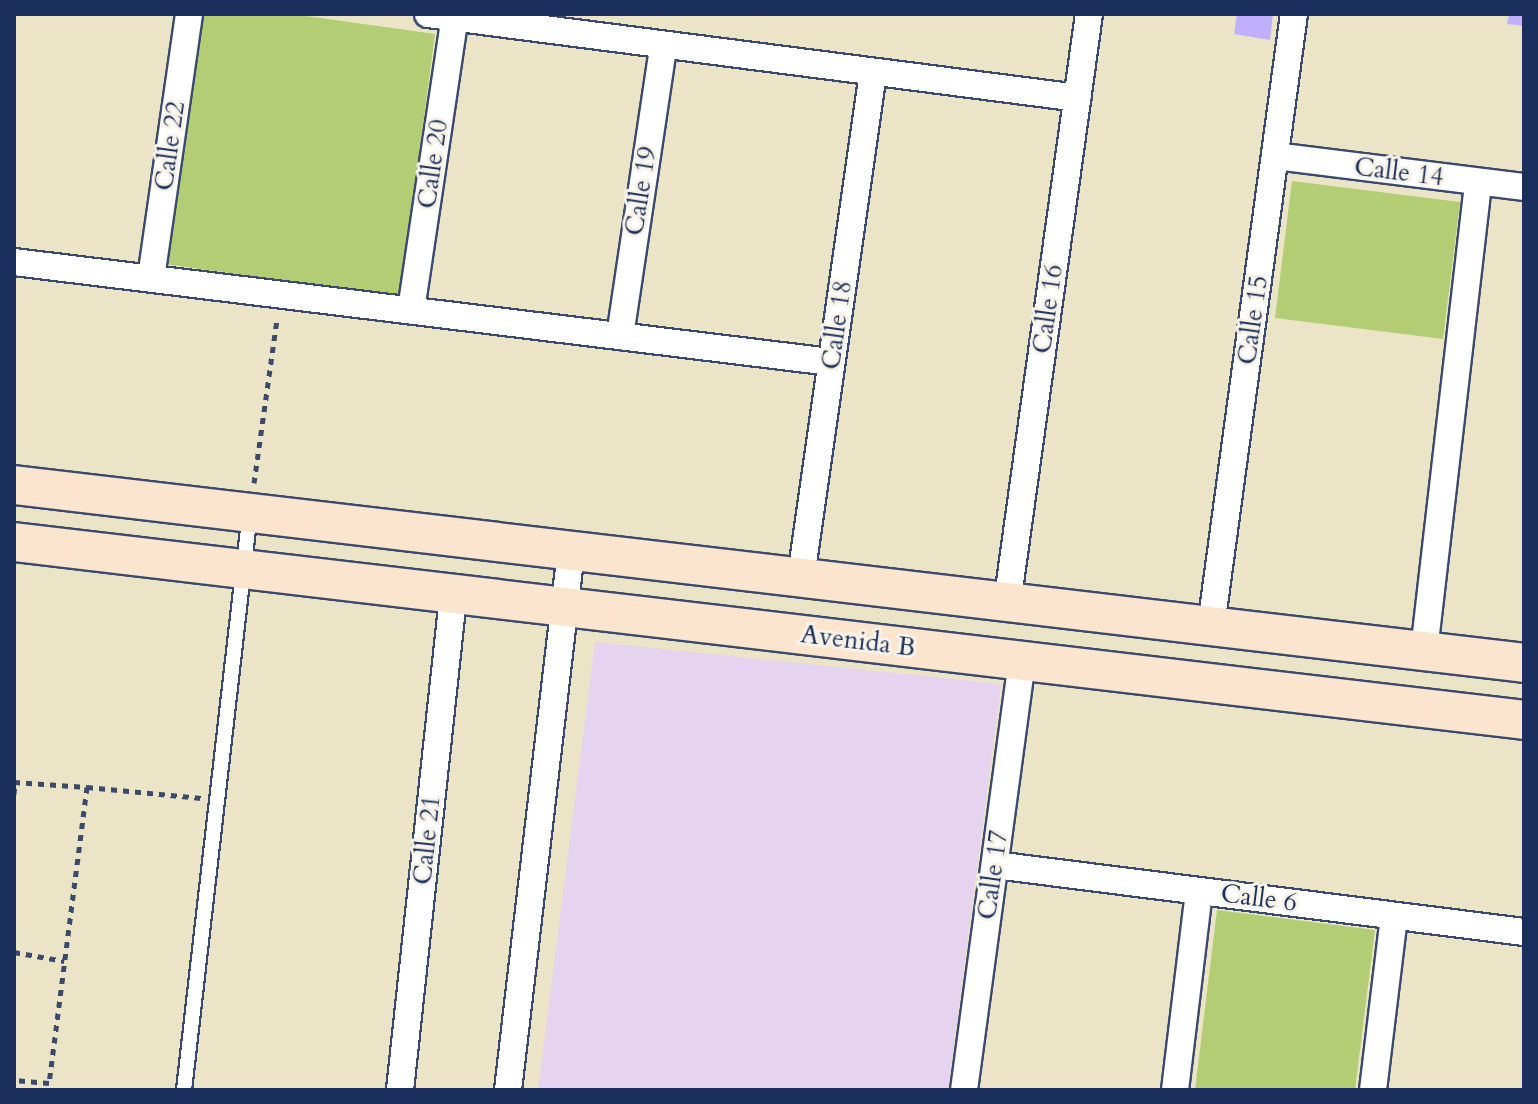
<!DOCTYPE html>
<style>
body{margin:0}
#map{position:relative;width:1538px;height:1104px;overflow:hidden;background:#ece4c6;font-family:Cardo,serif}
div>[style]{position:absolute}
.built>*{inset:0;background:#e5d3f0}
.green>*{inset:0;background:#b2cd74}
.building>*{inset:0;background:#c1b0fe}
.path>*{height:5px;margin-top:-2.5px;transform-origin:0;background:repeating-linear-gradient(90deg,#3a4a6e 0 6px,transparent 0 12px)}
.roads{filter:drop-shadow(2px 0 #3a4a6e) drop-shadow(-2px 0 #3a4a6e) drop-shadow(0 2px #3a4a6e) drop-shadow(0 -2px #3a4a6e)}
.lane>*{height:14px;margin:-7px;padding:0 7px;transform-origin:7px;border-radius:7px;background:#fff}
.street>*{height:26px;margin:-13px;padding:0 13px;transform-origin:13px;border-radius:13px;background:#fff}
.secondary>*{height:38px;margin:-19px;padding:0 19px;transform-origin:19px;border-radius:19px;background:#fbe5cf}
span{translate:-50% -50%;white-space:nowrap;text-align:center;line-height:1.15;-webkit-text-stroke:6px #f7f3e8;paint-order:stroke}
.street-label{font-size:26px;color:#1b2f5e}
.frame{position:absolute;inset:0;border:16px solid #1b2f5e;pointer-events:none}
</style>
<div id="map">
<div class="built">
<div style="clip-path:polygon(595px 642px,1001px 684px,948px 1090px,538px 1090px)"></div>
</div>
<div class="green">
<div style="clip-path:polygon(199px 14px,292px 14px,435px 34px,400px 297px,165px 264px)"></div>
<div style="clip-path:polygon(1292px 181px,1460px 202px,1443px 339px,1275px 318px)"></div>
<div style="clip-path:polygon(1217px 910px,1375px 930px,1355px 1090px,1195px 1090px)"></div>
</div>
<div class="building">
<div style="clip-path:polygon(1237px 14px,1273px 14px,1270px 40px,1234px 34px)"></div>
<div style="clip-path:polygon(1509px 14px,1524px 14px,1524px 26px,1507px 24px)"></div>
</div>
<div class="path">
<div style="left:254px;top:483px;width:166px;rotate:-82deg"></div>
<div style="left:14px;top:782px;width:73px;rotate:3.9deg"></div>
<div style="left:87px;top:787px;width:298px;rotate:97.3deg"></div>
<div style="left:49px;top:1083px;width:35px;rotate:-175deg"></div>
<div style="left:87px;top:787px;width:115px;rotate:5.5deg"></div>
<div style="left:14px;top:794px;width:12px;rotate:-85deg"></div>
<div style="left:14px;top:952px;width:51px;rotate:10.2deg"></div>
</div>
<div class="roads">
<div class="lane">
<div style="left:184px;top:1090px;width:582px;rotate:-83.49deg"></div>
</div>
<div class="street">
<div style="left:428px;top:14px;width:655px;rotate:7.36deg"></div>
<div style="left:1275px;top:156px;width:251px;rotate:7.1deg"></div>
<div style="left:14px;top:262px;width:823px;rotate:6.98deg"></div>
<div style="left:151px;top:278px;width:267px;rotate:-81.8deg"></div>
<div style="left:411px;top:310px;width:296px;rotate:-81.5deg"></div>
<div style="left:620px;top:336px;width:292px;rotate:-81.5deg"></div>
<div style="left:801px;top:577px;width:509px;rotate:-81.87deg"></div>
<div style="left:1007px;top:604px;width:596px;rotate:-82.09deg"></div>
<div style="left:1211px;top:626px;width:618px;rotate:-82.28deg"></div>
<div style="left:1424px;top:651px;width:472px;rotate:-83.4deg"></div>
<div style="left:995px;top:865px;width:533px;rotate:7.22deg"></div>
<div style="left:400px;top:1090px;width:504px;rotate:-83.85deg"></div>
<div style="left:508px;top:1090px;width:543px;rotate:-83.33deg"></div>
<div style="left:964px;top:1090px;width:433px;rotate:-82.3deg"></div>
<div style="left:1175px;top:1090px;width:200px;rotate:-83.1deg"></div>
<div style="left:1373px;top:1090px;width:175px;rotate:-83.1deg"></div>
</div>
<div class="secondary">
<div style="left:14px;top:485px;width:1520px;rotate:6.72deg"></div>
<div style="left:14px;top:542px;width:1520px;rotate:6.72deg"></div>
</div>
</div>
<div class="street-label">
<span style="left:170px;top:146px;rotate:-82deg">Calle 22</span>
<span style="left:433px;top:164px;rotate:-82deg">Calle 20</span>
<span style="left:1399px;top:172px;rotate:7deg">Calle 14</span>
<span style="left:641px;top:191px;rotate:-81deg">Calle 19</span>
<span style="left:1048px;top:309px;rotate:-82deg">Calle 16</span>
<span style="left:1253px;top:320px;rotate:-82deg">Calle 15</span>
<span style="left:837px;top:325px;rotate:-82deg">Calle 18</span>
<span style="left:858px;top:641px;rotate:7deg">Avenida B</span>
<span style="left:427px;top:840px;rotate:-84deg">Calle 21</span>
<span style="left:993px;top:875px;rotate:-82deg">Calle 17</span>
<span style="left:1259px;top:898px;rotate:7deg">Calle 6</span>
</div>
<div class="frame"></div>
</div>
